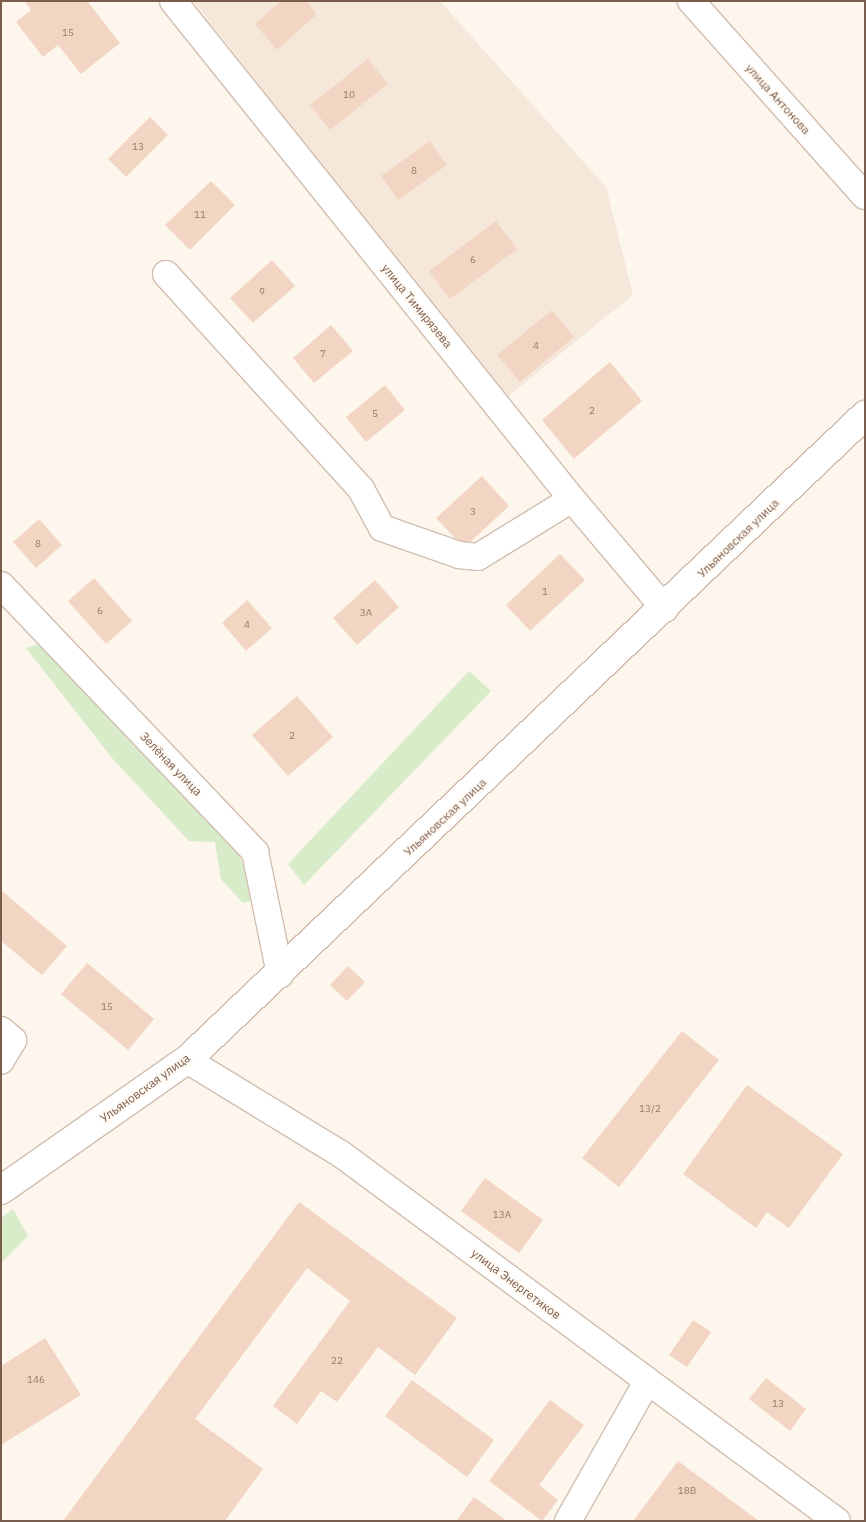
<!DOCTYPE html>
<meta charset="utf-8">
<style>
body{margin:0}
#map{position:relative;width:866px;height:1522px;overflow:hidden;background:#fdf6ec;font-family:"IBM Plex Sans",sans-serif}
div>[style]{position:absolute}
.residential>*{inset:0;background:#f5e8da}
.green>*{inset:0;background:#d8ecc9}
.building>*{inset:0;background:#f3d5c3}
.roads{filter:drop-shadow(1px 0 #d1beb0) drop-shadow(-1px 0 #d1beb0) drop-shadow(0 1px #d1beb0) drop-shadow(0 -1px #d1beb0)}
.street>*{height:26px;margin:-13px;padding:0 13px;transform-origin:13px;border-radius:13px;background:#fff}
.secondary>*{height:28px;margin:-14px;padding:0 14px;transform-origin:14px;border-radius:14px;background:#fff}
span{translate:-50% -50%;white-space:nowrap;text-align:center;line-height:1.15;-webkit-text-stroke:4px #fffaf3;paint-order:stroke}
.number-label{font-size:10px;color:#987a6a}
.number-label span{-webkit-text-stroke-width:0}
.street-label{font-size:12px;color:#7a5c4d}
.frame{position:absolute;inset:0;border:2px solid #7a5c4d;pointer-events:none}
</style>
<div id="map">
<div class="residential">
<div style="clip-path:polygon(193px 1px,440px 1px,606px 187px,633px 295px,505px 399px)"></div>
</div>
<div class="green">
<div style="clip-path:polygon(44px 642px,236px 846px,256px 900px,243px 903px,221px 879px,215px 842px,189px 841px,112px 758px,26px 648px)"></div>
<div style="clip-path:polygon(469px 671px,491px 691px,304px 885px,288px 864px)"></div>
<div style="clip-path:polygon(13px 1209px,28px 1236px,1px 1263px,1px 1218px)"></div>
</div>
<div class="building">
<div style="clip-path:polygon(25px 1px,87px 1px,120px 43px,81px 74px,58px 45px,43px 57px,16px 22px,31px 10px)"></div>
<div style="clip-path:polygon(281px 1px,306px 1px,317px 14px,277px 50px,255px 24px)"></div>
<div style="clip-path:polygon(368px 59px,388px 84px,330px 130px,310px 105px)"></div>
<div style="clip-path:polygon(150px 117px,168px 135px,126px 177px,108px 159px)"></div>
<div style="clip-path:polygon(430px 141px,447px 165px,398px 200px,381px 176px)"></div>
<div style="clip-path:polygon(211px 181px,235px 205px,190px 250px,165px 225px)"></div>
<div style="clip-path:polygon(496px 221px,517px 249px,450px 299px,429px 271px)"></div>
<div style="clip-path:polygon(272px 260px,295px 286px,253px 323px,230px 298px)"></div>
<div style="clip-path:polygon(552px 310px,574px 337px,520px 382px,497px 355px)"></div>
<div style="clip-path:polygon(331px 325px,353px 351px,314px 383px,293px 358px)"></div>
<div style="clip-path:polygon(610px 362px,642px 401px,574px 459px,542px 420px)"></div>
<div style="clip-path:polygon(385px 385px,405px 410px,366px 442px,346px 417px)"></div>
<div style="clip-path:polygon(482px 476px,509px 506px,464px 548px,436px 518px)"></div>
<div style="clip-path:polygon(39px 519px,62px 545px,36px 568px,13px 542px)"></div>
<div style="clip-path:polygon(560px 554px,585px 580px,530px 631px,506px 605px)"></div>
<div style="clip-path:polygon(94px 578px,132px 621px,106px 644px,68px 601px)"></div>
<div style="clip-path:polygon(375px 580px,399px 607px,357px 645px,333px 618px)"></div>
<div style="clip-path:polygon(247px 600px,272px 628px,246px 651px,222px 623px)"></div>
<div style="clip-path:polygon(297px 696px,333px 737px,288px 776px,252px 735px)"></div>
<div style="clip-path:polygon(1px 890px,67px 946px,42px 975px,1px 941px)"></div>
<div style="clip-path:polygon(87px 963px,154px 1019px,128px 1050px,61px 994px)"></div>
<div style="clip-path:polygon(348px 966px,365px 982px,347px 1001px,330px 985px)"></div>
<div style="clip-path:polygon(682px 1031px,719px 1060px,619px 1187px,582px 1158px)"></div>
<div style="clip-path:polygon(747px 1085px,843px 1154px,789px 1228px,767px 1212px,756px 1228px,683px 1174px)"></div>
<div style="clip-path:polygon(485px 1178px,543px 1220px,519px 1253px,461px 1211px)"></div>
<div style="clip-path:polygon(299px 1202px,457px 1318px,415px 1375px,378px 1347px,337px 1402px,321px 1391px,297px 1424px,273px 1406px,350px 1301px,307px 1268px,195px 1419px,263px 1469px,225px 1521px,63px 1521px)"></div>
<div style="clip-path:polygon(693px 1320px,711px 1332px,687px 1367px,669px 1355px)"></div>
<div style="clip-path:polygon(45px 1338px,81px 1395px,1px 1445px,1px 1366px)"></div>
<div style="clip-path:polygon(766px 1378px,806px 1409px,790px 1431px,749px 1399px)"></div>
<div style="clip-path:polygon(412px 1380px,494px 1440px,467px 1477px,385px 1416px)"></div>
<div style="clip-path:polygon(550px 1400px,584px 1425px,539px 1485px,558px 1500px,542px 1521px,489px 1481px)"></div>
<div style="clip-path:polygon(678px 1461px,759px 1521px,633px 1521px)"></div>
<div style="clip-path:polygon(474px 1497px,507px 1521px,456px 1521px)"></div>
</div>
<div class="roads">
<div class="street">
<div style="left:173px;top:1px;width:638px;rotate:51.3deg"></div>
<div style="left:572px;top:499px;width:144px;rotate:49.8deg"></div>
<div style="left:691px;top:1px;width:261px;rotate:48.3deg"></div>
<div style="left:166px;top:274px;width:290px;rotate:47.8deg"></div>
<div style="left:361px;top:489px;width:44px;rotate:61.7deg"></div>
<div style="left:382px;top:528px;width:82px;rotate:19.3deg"></div>
<div style="left:459px;top:555px;width:19px;rotate:6deg"></div>
<div style="left:478px;top:557px;width:110px;rotate:-31.7deg"></div>
<div style="left:1px;top:585px;width:369px;rotate:46.4deg"></div>
<div style="left:255px;top:852px;width:125px;rotate:78.4deg"></div>
<div style="left:1px;top:1030px;width:16px;rotate:40deg"></div>
<div style="left:13px;top:1040px;width:24px;rotate:120deg"></div>
<div style="left:187px;top:1060px;width:180px;rotate:31.4deg"></div>
<div style="left:341px;top:1154px;width:617px;rotate:36.5deg"></div>
<div style="left:568px;top:1521px;width:160px;rotate:-60.4deg"></div>
</div>
<div class="secondary">
<div style="left:1px;top:1190px;width:227px;rotate:-35deg"></div>
<div style="left:187px;top:1060px;width:936px;rotate:-43.57deg"></div>
</div>
</div>
<div class="number-label">
<span style="left:68px;top:33px">15</span>
<span style="left:349px;top:95px">10</span>
<span style="left:138px;top:147px">13</span>
<span style="left:414px;top:171px">8</span>
<span style="left:200px;top:215px">11</span>
<span style="left:473px;top:260px">6</span>
<span style="left:262px;top:292px">9</span>
<span style="left:536px;top:346px">4</span>
<span style="left:323px;top:354px">7</span>
<span style="left:592px;top:411px">2</span>
<span style="left:375px;top:414px">5</span>
<span style="left:473px;top:512px">3</span>
<span style="left:38px;top:544px">8</span>
<span style="left:545px;top:592px">1</span>
<span style="left:100px;top:611px">6</span>
<span style="left:366px;top:613px">3А</span>
<span style="left:247px;top:625px">4</span>
<span style="left:292px;top:736px">2</span>
<span style="left:107px;top:1007px">15</span>
<span style="left:650px;top:1109px">13/2</span>
<span style="left:502px;top:1215px">13А</span>
<span style="left:337px;top:1361px">22</span>
<span style="left:36px;top:1380px">146</span>
<span style="left:778px;top:1404px">13</span>
<span style="left:687px;top:1491px">18В</span>
</div>
<div class="street-label">
<span style="left:778px;top:99px;rotate:48deg">улица Антонова</span>
<span style="left:417px;top:306px;rotate:51deg">улица Тимирязева</span>
<span style="left:738px;top:538px;rotate:-44deg">Ульяновская улица</span>
<span style="left:171px;top:764px;rotate:46deg">Зелёная улица</span>
<span style="left:445px;top:817px;rotate:-43deg">Ульяновская улица</span>
<span style="left:145px;top:1088px;rotate:-36deg">Ульяновская улица</span>
<span style="left:516px;top:1284px;rotate:37deg">улица Энергетиков</span>
</div>
<div class="frame"></div>
</div>
